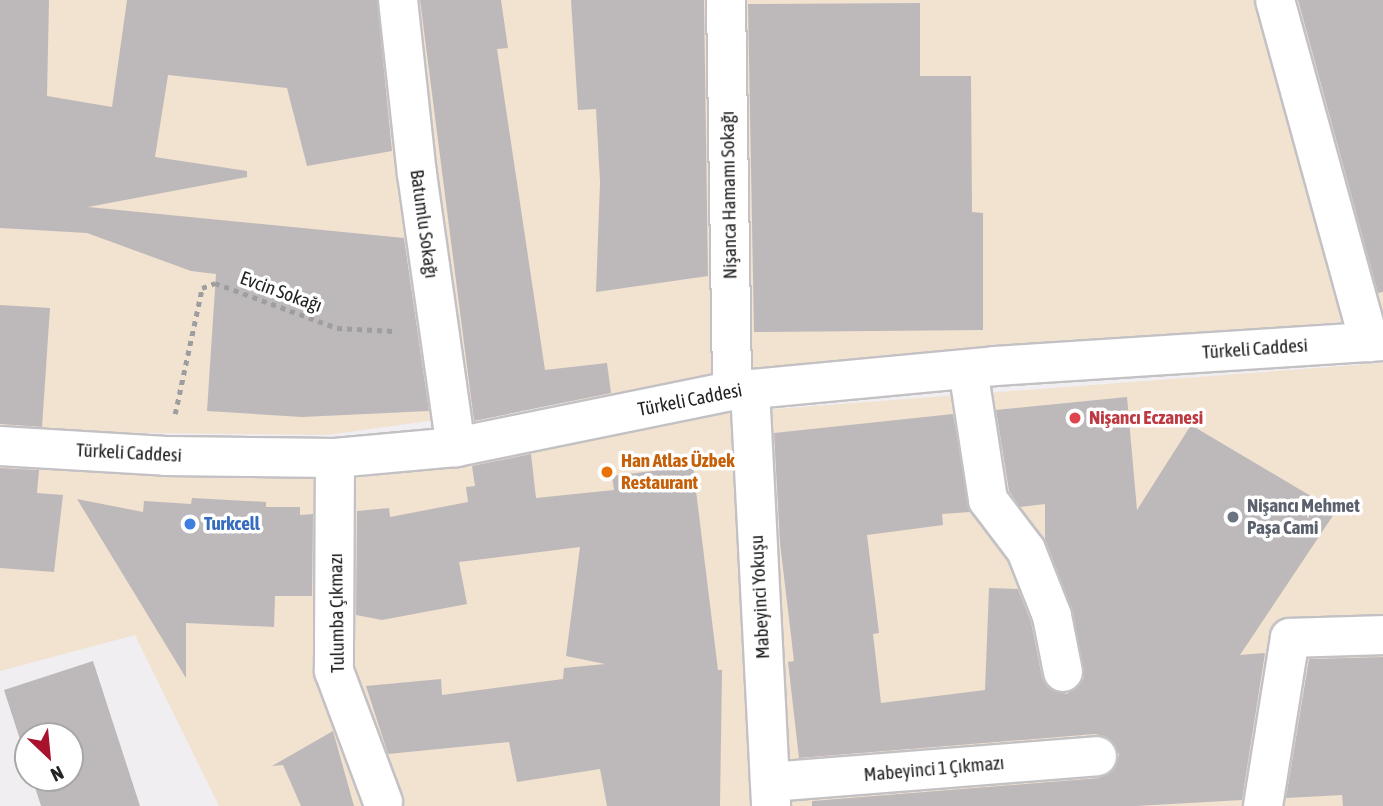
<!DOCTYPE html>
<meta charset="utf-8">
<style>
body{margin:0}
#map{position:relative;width:1383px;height:806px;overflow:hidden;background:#f0eef1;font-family:"Asap Condensed",sans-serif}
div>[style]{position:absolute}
.commercial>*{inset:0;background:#f2e2d0}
.building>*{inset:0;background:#bdb9bb}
.path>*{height:4.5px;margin-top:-2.25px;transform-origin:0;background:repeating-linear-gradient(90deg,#9e9d9f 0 5px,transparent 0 10px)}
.roads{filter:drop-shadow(2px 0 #c3c1c4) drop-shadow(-2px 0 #c3c1c4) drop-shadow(0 2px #c3c1c4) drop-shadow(0 -2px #c3c1c4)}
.street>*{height:38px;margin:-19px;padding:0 19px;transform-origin:19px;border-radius:19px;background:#fff}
.secondary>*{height:38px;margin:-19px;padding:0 19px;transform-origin:19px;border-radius:19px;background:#fff}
.dots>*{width:19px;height:19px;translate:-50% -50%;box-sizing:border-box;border:4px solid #fff;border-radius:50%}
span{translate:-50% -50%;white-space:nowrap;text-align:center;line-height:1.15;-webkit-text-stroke:7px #fff;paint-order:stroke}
.street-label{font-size:19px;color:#242324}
.health-label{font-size:19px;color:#be3a42;font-weight:700}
.left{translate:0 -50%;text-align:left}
.food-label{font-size:19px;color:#c56008;font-weight:700}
.worship-label{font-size:19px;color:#5b616d;font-weight:700}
.shop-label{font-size:19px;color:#366cbe;font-weight:700}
.north{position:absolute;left:14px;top:722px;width:70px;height:70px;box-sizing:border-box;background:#fff;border:2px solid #a7a7a7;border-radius:50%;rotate:154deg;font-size:19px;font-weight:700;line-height:28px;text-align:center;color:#242324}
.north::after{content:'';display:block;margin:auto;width:24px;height:32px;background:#a9122d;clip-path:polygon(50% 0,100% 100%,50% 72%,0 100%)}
</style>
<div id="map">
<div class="commercial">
<div style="clip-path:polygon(0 0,1383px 0,1383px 319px,907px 355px,327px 435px,0 431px)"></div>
<div style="clip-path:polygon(1383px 363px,1383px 806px,219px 806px,135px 635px,0 671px,0 465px,388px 475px,735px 412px)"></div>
</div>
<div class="building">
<div style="clip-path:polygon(0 0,49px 0,47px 96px,112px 107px,127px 0,377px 0,392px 151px,307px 166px,287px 88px,168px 75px,155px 157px,247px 171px,247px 177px,88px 207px,404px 238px,429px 411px,302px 417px,207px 411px,216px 274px,191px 271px,87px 233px,0 228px)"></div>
<div style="clip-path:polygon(420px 0,501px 0,508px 48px,497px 49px,545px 370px,607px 363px,611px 393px,474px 421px)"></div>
<div style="clip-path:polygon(571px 0,704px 0,708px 276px,596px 292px,600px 182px,596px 109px,578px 110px)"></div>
<div style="clip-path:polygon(1298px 0,1383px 0,1383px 292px,1378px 293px)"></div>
<div style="clip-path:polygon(920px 3px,920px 76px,971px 76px,972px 212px,983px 213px,983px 330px,754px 332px,748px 4px)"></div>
<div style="clip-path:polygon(0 305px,50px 308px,42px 427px,0 424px)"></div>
<div style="clip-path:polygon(1127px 397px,1137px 510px,1191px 425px,1336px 511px,1240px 655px,1265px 653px,1242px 800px,1136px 806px,812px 806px,812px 801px,1099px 778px,1116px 766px,1119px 754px,1107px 737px,1095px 734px,799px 758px,788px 662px,794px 661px,780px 543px,774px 433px,953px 414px,970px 512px,942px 514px,943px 525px,867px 535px,879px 633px,873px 634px,881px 703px,985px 690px,989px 588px,1018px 589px,1031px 622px,1042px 677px,1047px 687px,1067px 694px,1084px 678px,1073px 612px,1045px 539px,1045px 504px,1020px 507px,1009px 491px,996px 410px)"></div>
<div style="clip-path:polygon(531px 454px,536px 498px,614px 490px,612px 476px,693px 466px,718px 670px,722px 670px,720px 806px,607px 806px,600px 769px,517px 782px,509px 742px,388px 754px,366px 686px,441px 679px,442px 695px,563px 679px,564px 668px,605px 664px,566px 656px,580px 547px,459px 562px,467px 604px,382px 620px,356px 615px,357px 511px,389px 508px,390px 517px,468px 502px,466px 487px,475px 486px,472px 466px)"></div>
<div style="clip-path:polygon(0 468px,39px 470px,37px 493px,63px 495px,54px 572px,0 568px)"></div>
<div style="clip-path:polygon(192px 498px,266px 502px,266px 507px,300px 507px,300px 515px,313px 514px,312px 596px,275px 596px,274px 627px,186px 623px,186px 678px,77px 499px,143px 512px,144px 501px,191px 504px)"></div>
<div style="clip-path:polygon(1383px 657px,1383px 806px,1343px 806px,1342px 795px,1286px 798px,1309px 659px)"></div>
<div style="clip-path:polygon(93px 661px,140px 806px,41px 806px,32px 778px,70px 778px,70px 736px,28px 736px,28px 764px,4px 690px)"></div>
<div style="clip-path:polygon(333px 731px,354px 806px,301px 806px,283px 765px,272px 766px)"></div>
</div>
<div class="path">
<div style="left:175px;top:414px;width:129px;rotate:-77.9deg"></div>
<div style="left:202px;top:288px;width:14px;rotate:-21deg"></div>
<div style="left:215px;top:283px;width:130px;rotate:20.2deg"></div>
<div style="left:337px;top:328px;width:58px;rotate:3deg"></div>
</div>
<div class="roads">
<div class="street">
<div style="left:398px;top:0;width:175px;rotate:83.8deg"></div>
<div style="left:417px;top:174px;width:276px;rotate:81.9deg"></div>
<div style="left:726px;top:0;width:391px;rotate:89.1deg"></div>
<div style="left:1275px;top:0;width:355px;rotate:74.6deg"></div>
<div style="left:968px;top:369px;width:133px;rotate:81.3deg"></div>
<div style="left:988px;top:500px;width:63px;rotate:52.8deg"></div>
<div style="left:1026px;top:550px;width:71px;rotate:68.5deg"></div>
<div style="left:1052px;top:616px;width:57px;rotate:78.9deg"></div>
<div style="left:750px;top:389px;width:418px;rotate:87.1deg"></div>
<div style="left:335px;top:458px;width:213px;rotate:90.3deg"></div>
<div style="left:334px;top:671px;width:140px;rotate:69.5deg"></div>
<div style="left:770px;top:782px;width:328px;rotate:-4.5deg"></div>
<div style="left:1263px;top:806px;width:170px;rotate:-80.9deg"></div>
<div style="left:1290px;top:638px;width:93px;rotate:-1.8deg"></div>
</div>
<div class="secondary">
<div style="left:0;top:446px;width:166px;rotate:3.4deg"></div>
<div style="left:166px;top:456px;width:169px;rotate:0.7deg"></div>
<div style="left:335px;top:458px;width:121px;rotate:-5.2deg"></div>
<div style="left:456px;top:447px;width:282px;rotate:-11.5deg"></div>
<div style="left:732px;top:391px;width:264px;rotate:-5.4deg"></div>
<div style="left:995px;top:366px;width:389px;rotate:-3.7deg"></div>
</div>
</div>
<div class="dots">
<div style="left:1075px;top:418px;background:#e0444e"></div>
<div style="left:607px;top:472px;background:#e8710a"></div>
<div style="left:1233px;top:517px;background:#6b7280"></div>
<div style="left:190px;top:524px;background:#3f7fe0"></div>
</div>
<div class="street-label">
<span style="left:729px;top:195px;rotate:-91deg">Nişanca Hamamı Sokağı</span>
<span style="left:424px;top:224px;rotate:82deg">Batumlu Sokağı</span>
<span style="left:281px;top:292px;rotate:20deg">Evcin Sokağı</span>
<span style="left:1255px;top:349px;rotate:-4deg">Türkeli Caddesi</span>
<span style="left:690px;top:400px;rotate:-11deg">Türkeli Caddesi</span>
<span style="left:129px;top:453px;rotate:3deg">Türkeli Caddesi</span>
<span style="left:760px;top:597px;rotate:-93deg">Mabeyinci Yokuşu</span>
<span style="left:337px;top:613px;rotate:-91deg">Tulumba Çıkmazı</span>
<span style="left:934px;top:769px;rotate:-5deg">Mabeyinci 1 Çıkmazı</span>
</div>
<div class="health-label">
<span class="left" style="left:1089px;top:418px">Nişancı Eczanesi</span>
</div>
<div class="food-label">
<span class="left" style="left:621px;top:472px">Han Atlas Üzbek<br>Restaurant</span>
</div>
<div class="worship-label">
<span class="left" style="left:1247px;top:517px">Nişancı Mehmet<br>Paşa Cami</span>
</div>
<div class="shop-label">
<span class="left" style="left:204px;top:524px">Turkcell</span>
</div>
<div class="north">N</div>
</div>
